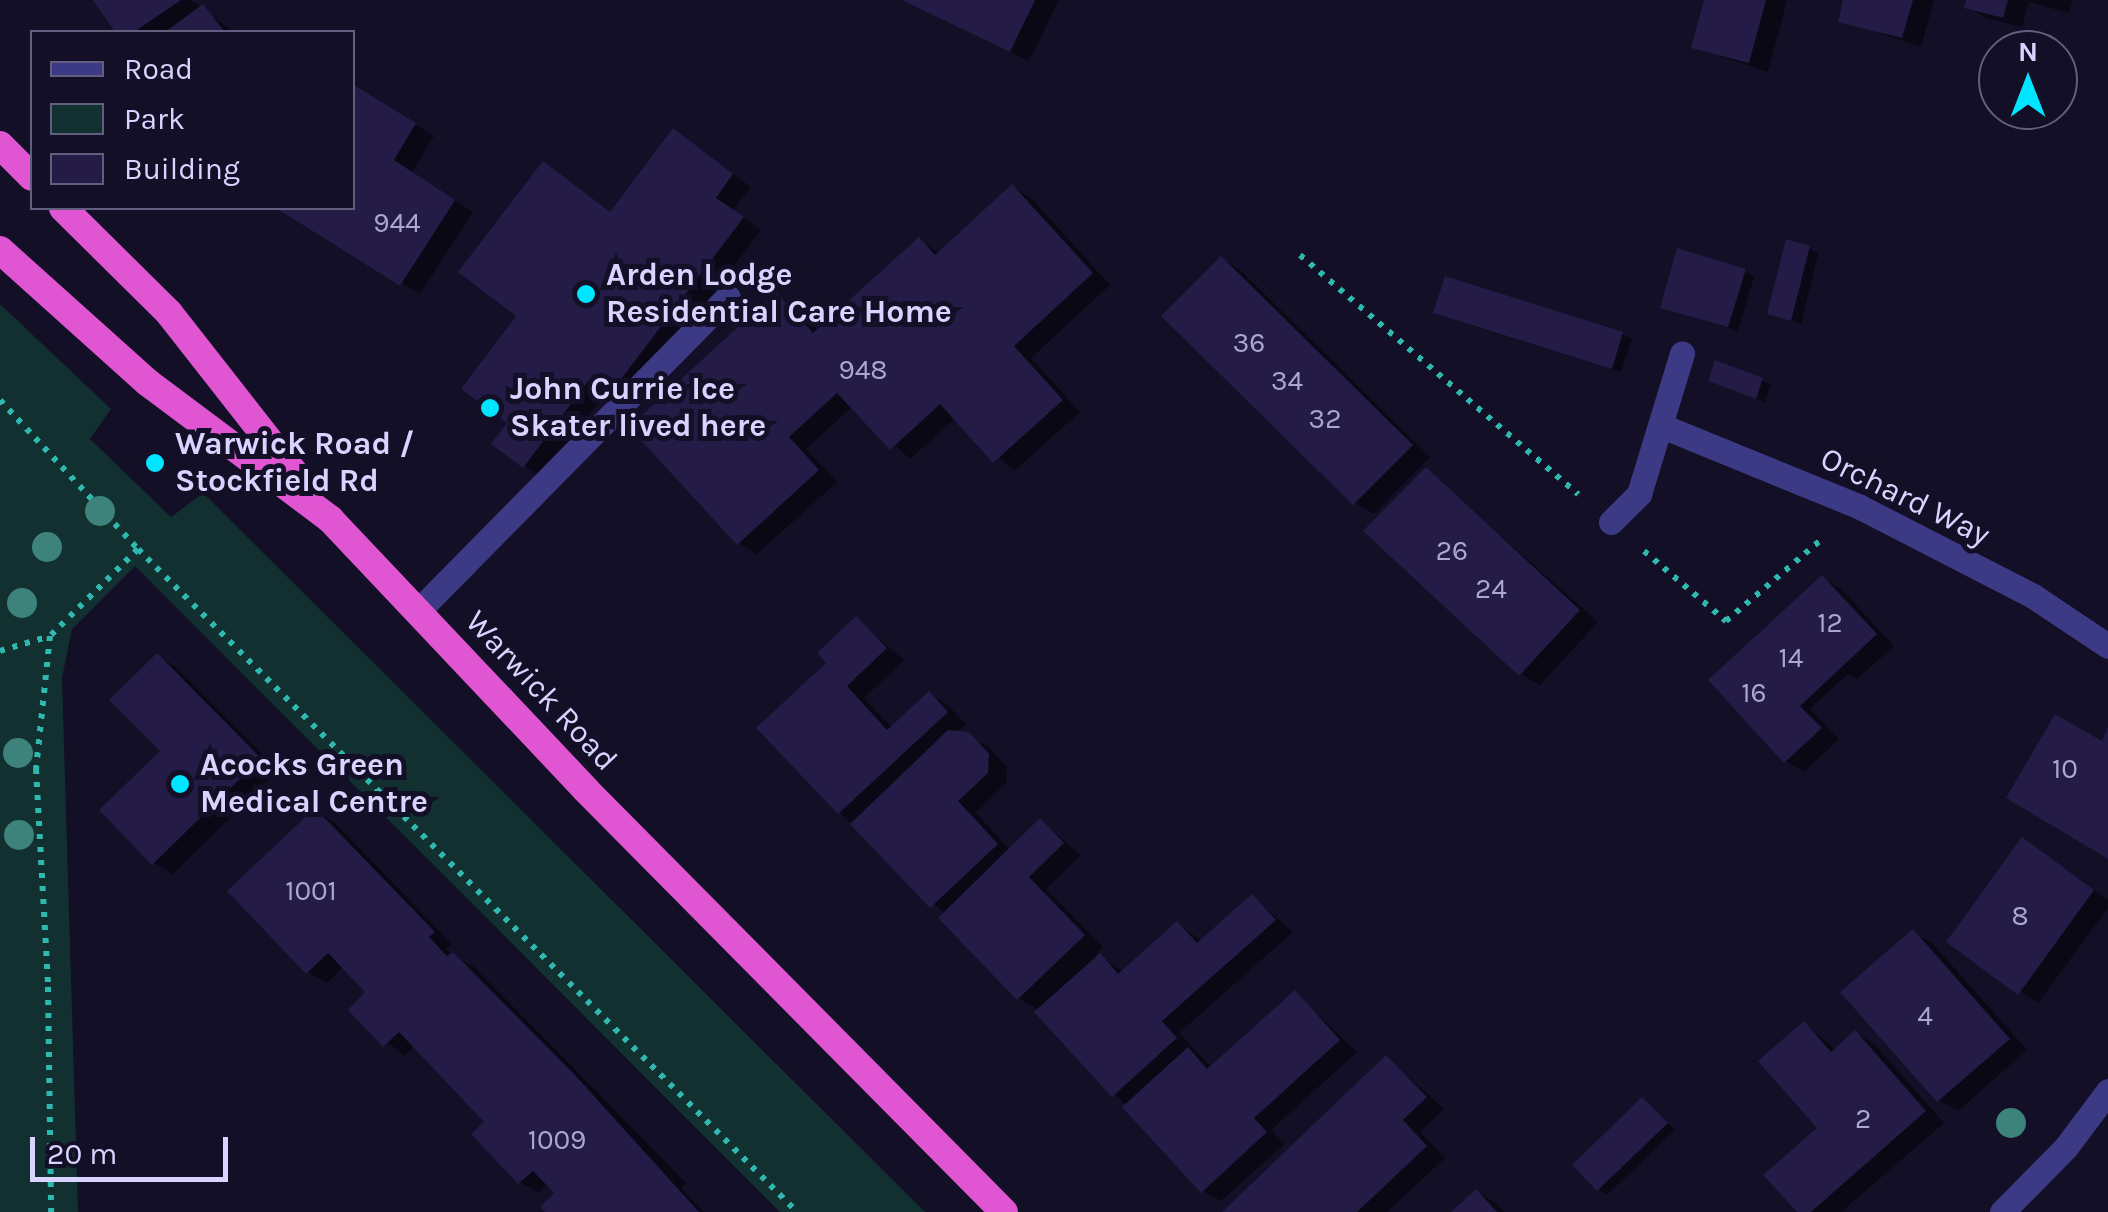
<!DOCTYPE html>
<style>
body{margin:0}
#map{position:relative;width:2108px;height:1212px;overflow:hidden;background:#130f26;font-family:Karla,sans-serif}
div>[style]{position:absolute}
.green>*{inset:0;background:#12302f}
.shadow>*{inset:0;background:#0007}
.building>*{inset:0;background:#241b47}
.path>*{height:6px;margin-top:-3px;transform-origin:0;background:repeating-linear-gradient(90deg,#2fb8b0 0 5px,transparent 0 13px)}
.service>*{height:25px;margin:-12.5px;padding:0 12.5px;transform-origin:12.5px;border-radius:12.5px;background:#3d3a85}
.minor>*{height:25px;margin:-12.5px;padding:0 12.5px;transform-origin:12.5px;border-radius:12.5px;background:#3d3a85}
.trunk>*{height:28px;margin:-14px;padding:0 14px;transform-origin:14px;border-radius:14px;background:#e055d1}
.trees>*{width:30px;height:30px;margin:-15px;border-radius:50%;background:#3d827b}
.dots>*{width:28px;height:28px;translate:-50% -50%;box-sizing:border-box;border:5px solid #130f26;border-radius:50%}
span{translate:-50% -50%;white-space:nowrap;text-align:center;line-height:1.15;-webkit-text-stroke:10px #130f26;paint-order:stroke}
.number-label{font-size:28px;color:#aca6d1}
.number-label span{-webkit-text-stroke-width:0}
.poi-label{font-size:32px;color:#d9d4ff;font-weight:700}
.left{translate:0 -50%;text-align:left}
.street-label{font-size:32px;color:#d9d4ff}
.legend{position:absolute;left:30px;top:30px;width:325px;height:180px;box-sizing:border-box;background:#130f26;border:2px solid #625e7d;margin:0;padding:12px 18px;list-style:none;font-size:30px;color:#d9d4ff}
.legend li{display:flex;align-items:center;gap:20px;height:50px}
.legend b{width:50px;border:2px solid #625e7d}
.north{position:absolute;left:1978px;top:30px;width:100px;height:100px;box-sizing:border-box;background:#130f26;border:2px solid #625e7d;border-radius:50%;rotate:0deg;font-size:28px;font-weight:700;line-height:40px;text-align:center;color:#d9d4ff}
.north::after{content:'';display:block;margin:auto;width:35px;height:45px;background:#00e5ff;clip-path:polygon(50% 0,100% 100%,50% 72%,0 100%)}
.scale{position:absolute;left:30px;top:1137px;width:198px;height:45px;box-sizing:border-box;border:5px solid #d9d4ff;border-top:0;padding-left:12px;font-size:30px;line-height:35px;white-space:nowrap;color:#d9d4ff;-webkit-text-stroke:8px #130f26;paint-order:stroke}
</style>
<div id="map">
<div class="green">
<div style="clip-path:polygon(0 304px,111px 409px,90px 439px,171px 517px,203px 493px,925px 1212px,780px 1212px,135px 566px,72px 629px,62px 678px,78px 1212px,0 1212px)"></div>
</div>
<div class="shadow">
<div style="clip-path:polygon(95px 0,191px 0,234px 32px,118px 32px)"></div>
<div style="clip-path:polygon(905px 0,1059px 0,1029px 61px)"></div>
<div style="clip-path:polygon(1707px 0,1787px 0,1768px 72px,1694px 47px)"></div>
<div style="clip-path:polygon(1846px 0,1934px 0,1921px 47px,1841px 20px)"></div>
<div style="clip-path:polygon(1969px 0,2072px 0,2069px 13px,2029px 2px,2022px 27px,1986px 18px,1967px 7px)"></div>
<div style="clip-path:polygon(352px 86px,434px 136px,411px 173px,473px 212px,420px 294px,280px 208px,352px 208px)"></div>
<div style="clip-path:polygon(674px 132px,751px 187px,733px 210px,761px 230px,629px 404px,607px 391px,543px 477px,524px 466px,511px 422px,543px 165px,612px 213px)"></div>
<div style="clip-path:polygon(1012px 187px,1031px 198px,1110px 285px,1031px 358px,1080px 412px,1014px 471px,956px 418px,910px 459px,853px 406px,806px 449px,837px 482px,757px 554px,738px 543px,777px 295px,819px 331px,919px 240px,940px 253px)"></div>
<div style="clip-path:polygon(1809px 248px,1818px 254px,1801px 324px,1770px 313px)"></div>
<div style="clip-path:polygon(1222px 259px,1240px 270px,1430px 457px,1374px 514px,1355px 503px,1165px 316px)"></div>
<div style="clip-path:polygon(1745px 271px,1754px 277px,1738px 331px,1663px 306px)"></div>
<div style="clip-path:polygon(1446px 279px,1622px 334px,1632px 339px,1621px 372px,1445px 317px,1436px 312px)"></div>
<div style="clip-path:polygon(1762px 380px,1771px 385px,1765px 402px,1720px 385px)"></div>
<div style="clip-path:polygon(1426px 470px,1598px 622px,1540px 685px,1521px 674px)"></div>
<div style="clip-path:polygon(1822px 578px,1841px 589px,1894px 646px,1857px 679px,1848px 674px,1810px 709px,1839px 739px,1804px 772px,1786px 761px)"></div>
<div style="clip-path:polygon(857px 620px,904px 660px,864px 698px,892px 728px,929px 694px,948px 705px,966px 724px,956px 733px,988px 746px,1007px 767px,1006px 783px,976px 813px,1010px 850px,1040px 821px,1081px 855px,1046px 889px,1103px 947px,1096px 954px,1124px 972px,1178px 924px,1202px 941px,1252px 897px,1293px 932px,1179px 1033px,1212px 1068px,1295px 993px,1357px 1052px,1271px 1130px,1285px 1144px,1221px 1201px,1203px 1191px,1040px 1011px,1018px 998px,945px 914px,839px 812px,830px 663px)"></div>
<div style="clip-path:polygon(158px 656px,176px 667px,278px 770px,173px 874px,154px 863px,163px 751px)"></div>
<div style="clip-path:polygon(315px 811px,334px 822px,452px 944px,446px 949px,452px 956px,473px 966px,593px 1088px,686px 1183px,681px 1188px,704px 1212px,548px 1212px,558px 1193px,549px 1183px,539px 1193px,520px 1182px,487px 1122px,415px 1045px,404px 1056px,351px 1010px,369px 993px,344px 966px,327px 983px,308px 972px)"></div>
<div style="clip-path:polygon(2041px 852px,2108px 900px,2108px 908px,2038px 1003px,1949px 941px)"></div>
<div style="clip-path:polygon(1913px 932px,1932px 943px,2027px 1050px,1958px 1111px,1939px 1100px,1844px 993px)"></div>
<div style="clip-path:polygon(1804px 1024px,1837px 1050px,1856px 1033px,1874px 1044px,1944px 1123px,1841px 1212px,1800px 1212px,1820px 1128px)"></div>
<div style="clip-path:polygon(1387px 1058px,1444px 1109px,1420px 1132px,1445px 1158px,1387px 1212px,1226px 1212px)"></div>
<div style="clip-path:polygon(1643px 1100px,1675px 1130px,1607px 1195px,1598px 1189px)"></div>
<div style="clip-path:polygon(1477px 1192px,1496px 1203px,1504px 1212px,1455px 1212px)"></div>
</div>
<div class="building">
<div style="clip-path:polygon(93px 0,181px 0,134px 32px,115px 32px)"></div>
<div style="clip-path:polygon(902px 0,1035px 0,1010px 52px)"></div>
<div style="clip-path:polygon(1704px 0,1766px 0,1749px 63px,1691px 48px)"></div>
<div style="clip-path:polygon(1843px 0,1913px 0,1902px 38px,1838px 22px)"></div>
<div style="clip-path:polygon(1966px 0,2008px 0,2003px 18px,1964px 8px)"></div>
<div style="clip-path:polygon(203px 4px,225px 32px,165px 32px)"></div>
<div style="clip-path:polygon(352px 84px,416px 123px,394px 160px,455px 200px,400px 286px,276px 208px,352px 208px)"></div>
<div style="clip-path:polygon(673px 128px,733px 174px,716px 198px,744px 217px,609px 395px,589px 380px,523px 468px,491px 444px,507px 423px,461px 389px,516px 316px,458px 272px,543px 161px,610px 212px)"></div>
<div style="clip-path:polygon(1012px 184px,1093px 273px,1014px 346px,1063px 400px,993px 463px,940px 404px,890px 450px,837px 393px,789px 437px,819px 470px,737px 545px,629px 427px,776px 292px,813px 333px,919px 237px,935px 255px)"></div>
<div style="clip-path:polygon(1786px 239px,1810px 246px,1791px 321px,1767px 314px)"></div>
<div style="clip-path:polygon(1677px 248px,1746px 269px,1728px 327px,1660px 308px)"></div>
<div style="clip-path:polygon(1221px 256px,1413px 445px,1353px 505px,1161px 316px)"></div>
<div style="clip-path:polygon(1445px 276px,1623px 332px,1612px 369px,1433px 313px)"></div>
<div style="clip-path:polygon(1715px 360px,1763px 378px,1756px 399px,1708px 381px)"></div>
<div style="clip-path:polygon(1426px 467px,1580px 610px,1519px 676px,1363px 531px)"></div>
<div style="clip-path:polygon(1822px 575px,1877px 634px,1800px 706px,1822px 728px,1784px 763px,1708px 680px)"></div>
<div style="clip-path:polygon(856px 616px,887px 648px,847px 686px,887px 730px,929px 691px,948px 712px,838px 814px,756px 728px,826px 663px,817px 653px)"></div>
<div style="clip-path:polygon(157px 653px,261px 758px,152px 865px,99px 810px,160px 751px,109px 700px)"></div>
<div style="clip-path:polygon(2055px 714px,2102px 741px,2108px 727px,2108px 859px,2006px 798px)"></div>
<div style="clip-path:polygon(948px 730px,969px 732px,989px 754px,988px 773px,958px 801px,998px 844px,930px 908px,850px 824px)"></div>
<div style="clip-path:polygon(315px 808px,435px 932px,429px 937px,447px 956px,453px 952px,574px 1074px,699px 1212px,545px 1212px,540px 1207px,554px 1193px,533px 1171px,518px 1184px,471px 1134px,484px 1122px,399px 1032px,383px 1047px,348px 1010px,365px 992px,328px 953px,306px 974px,227px 891px)"></div>
<div style="clip-path:polygon(1040px 818px,1064px 843px,1029px 877px,1085px 935px,1017px 1000px,938px 918px)"></div>
<div style="clip-path:polygon(2022px 837px,2094px 890px,2018px 995px,1946px 942px)"></div>
<div style="clip-path:polygon(1252px 894px,1276px 920px,1162px 1021px,1177px 1038px,1112px 1097px,1034px 1012px,1100px 953px,1118px 974px,1177px 921px,1197px 943px)"></div>
<div style="clip-path:polygon(1913px 929px,2010px 1039px,1937px 1102px,1840px 992px)"></div>
<div style="clip-path:polygon(1295px 990px,1340px 1040px,1254px 1118px,1267px 1132px,1201px 1193px,1122px 1107px,1188px 1047px,1207px 1069px)"></div>
<div style="clip-path:polygon(1804px 1021px,1831px 1052px,1855px 1030px,1926px 1111px,1811px 1212px,1797px 1212px,1763px 1175px,1817px 1128px,1758px 1061px)"></div>
<div style="clip-path:polygon(1386px 1055px,1427px 1097px,1403px 1120px,1427px 1146px,1357px 1212px,1222px 1212px)"></div>
<div style="clip-path:polygon(1642px 1097px,1668px 1123px,1597px 1191px,1572px 1165px)"></div>
<div style="clip-path:polygon(1476px 1189px,1497px 1212px,1451px 1212px)"></div>
</div>
<div class="path">
<div style="left:1300px;top:255px;width:367px;rotate:40.7deg"></div>
<div style="left:0;top:400px;width:203px;rotate:47.2deg"></div>
<div style="left:138px;top:549px;width:124px;rotate:135.3deg"></div>
<div style="left:50px;top:636px;width:134px;rotate:96deg"></div>
<div style="left:36px;top:769px;width:218px;rotate:86.8deg"></div>
<div style="left:48px;top:987px;width:225px;rotate:89.2deg"></div>
<div style="left:138px;top:549px;width:935px;rotate:45.17deg"></div>
<div style="left:1644px;top:551px;width:108px;rotate:40.5deg"></div>
<div style="left:1726px;top:621px;width:125px;rotate:-40.5deg"></div>
<div style="left:0;top:651px;width:52px;rotate:-16.7deg"></div>
</div>
<div class="service">
<div style="left:418px;top:611px;width:441px;rotate:-45.4deg"></div>
</div>
<div class="minor">
<div style="left:1662px;top:426px;width:214px;rotate:22.2deg"></div>
<div style="left:1860px;top:507px;width:195px;rotate:27.2deg"></div>
<div style="left:2033px;top:596px;width:90px;rotate:33.7deg"></div>
<div style="left:1611px;top:522px;width:40px;rotate:-45deg"></div>
<div style="left:1639px;top:494px;width:147px;rotate:-73deg"></div>
<div style="left:2002px;top:1212px;width:91px;rotate:-45.4deg"></div>
<div style="left:2066px;top:1147px;width:70px;rotate:-53.1deg"></div>
</div>
<div class="trunk">
<div style="left:0;top:145px;width:45px;rotate:45deg"></div>
<div style="left:63px;top:208px;width:149px;rotate:44.7deg"></div>
<div style="left:169px;top:313px;width:225px;rotate:51.9deg"></div>
<div style="left:0;top:250px;width:198px;rotate:41.9deg"></div>
<div style="left:147px;top:382px;width:229px;rotate:36.8deg"></div>
<div style="left:330px;top:519px;width:373px;rotate:46.6deg"></div>
<div style="left:586px;top:790px;width:594px;rotate:45.27deg"></div>
</div>
<div class="trees">
<div style="left:100px;top:511px"></div>
<div style="left:47px;top:547px"></div>
<div style="left:22px;top:603px"></div>
<div style="left:18px;top:753px"></div>
<div style="left:19px;top:835px"></div>
<div style="left:2011px;top:1123px"></div>
</div>
<div class="dots">
<div style="left:586px;top:294px;background:#00e5ff"></div>
<div style="left:490px;top:408px;background:#00e5ff"></div>
<div style="left:155px;top:463px;background:#00e5ff"></div>
<div style="left:180px;top:784px;background:#00e5ff"></div>
</div>
<div class="number-label">
<span style="left:397px;top:223px">944</span>
<span style="left:1249px;top:343px">36</span>
<span style="left:863px;top:370px">948</span>
<span style="left:1287px;top:381px">34</span>
<span style="left:1325px;top:419px">32</span>
<span style="left:1452px;top:551px">26</span>
<span style="left:1491px;top:589px">24</span>
<span style="left:1830px;top:623px">12</span>
<span style="left:1791px;top:658px">14</span>
<span style="left:1754px;top:693px">16</span>
<span style="left:2065px;top:769px">10</span>
<span style="left:311px;top:891px">1001</span>
<span style="left:2020px;top:916px">8</span>
<span style="left:1925px;top:1016px">4</span>
<span style="left:1863px;top:1119px">2</span>
<span style="left:557px;top:1140px">1009</span>
</div>
<div class="poi-label">
<span class="left" style="left:606px;top:294px">Arden Lodge<br>Residential Care Home</span>
<span class="left" style="left:510px;top:408px">John Currie Ice<br>Skater lived here</span>
<span class="left" style="left:175px;top:463px">Warwick Road /<br>Stockfield Rd</span>
<span class="left" style="left:200px;top:784px">Acocks Green<br>Medical Centre</span>
</div>
<div class="street-label">
<span style="left:1905px;top:497px;rotate:26deg">Orchard Way</span>
<span style="left:541px;top:691px;rotate:47deg">Warwick Road</span>
</div>
<ul class="legend">
<li><b style="height:12px;background:#3d3a85"></b>Road</li>
<li><b style="height:28px;background:#12302f"></b>Park</li>
<li><b style="height:28px;background:#241b47"></b>Building</li>
</ul>
<div class="north">N</div>
<div class="scale">20 m</div>
</div>
